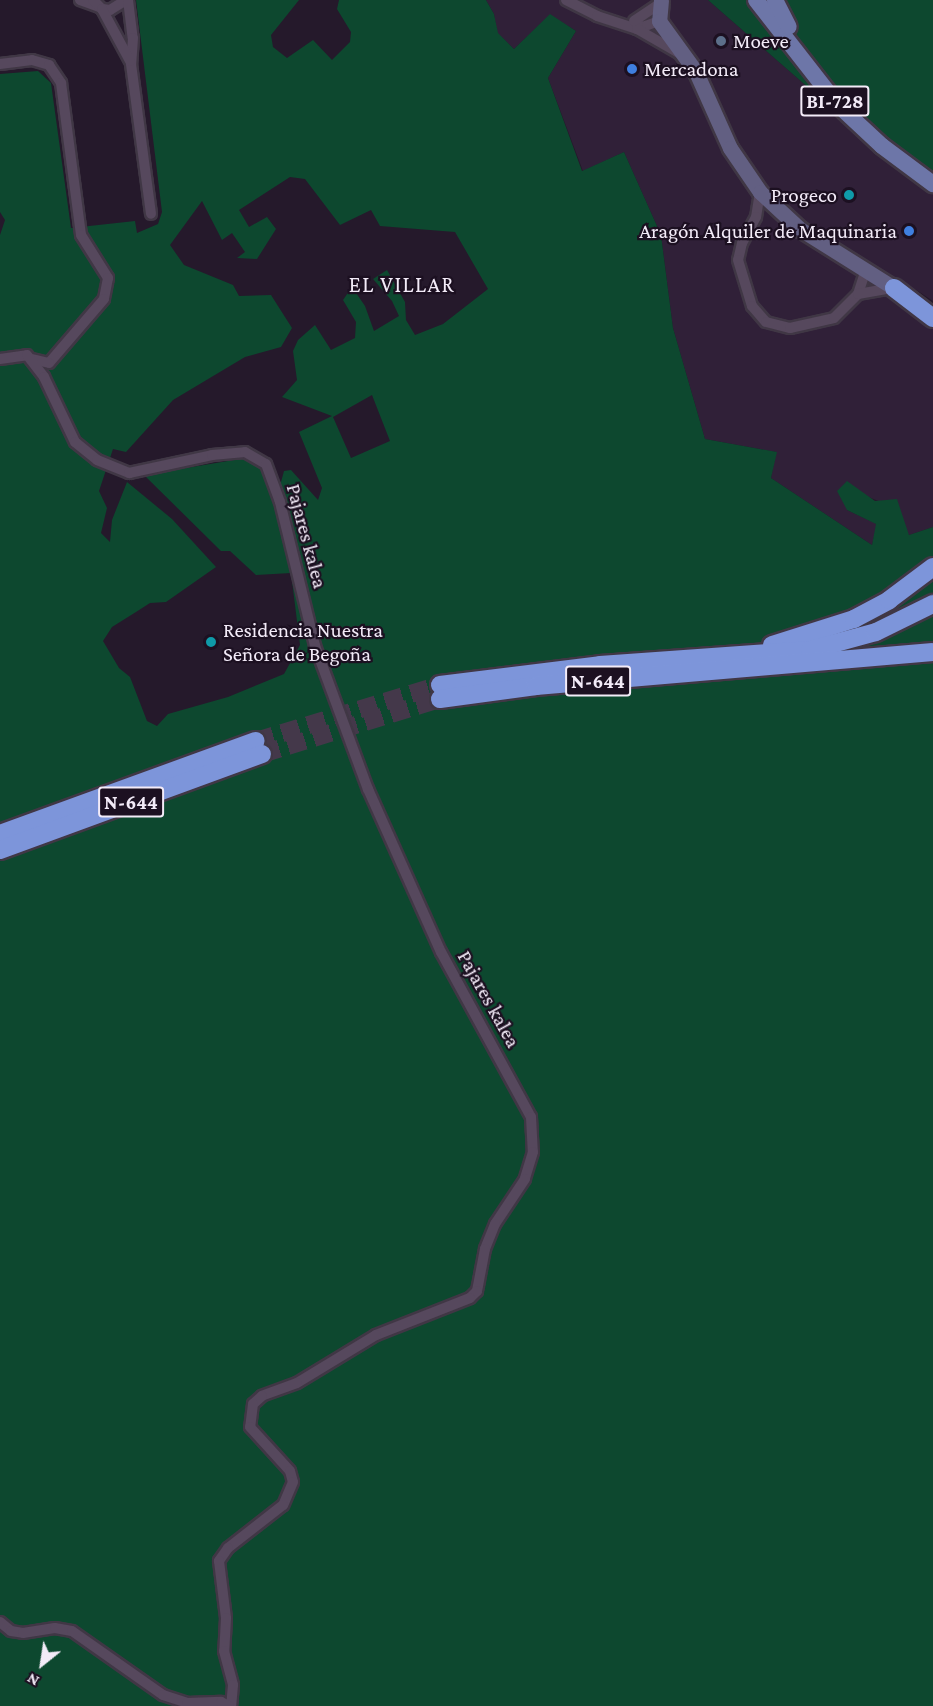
<!DOCTYPE html>
<meta charset="utf-8">
<style>
body{margin:0}
#map{position:relative;width:933px;height:1706px;overflow:hidden;background:#25192b;font-family:"Crimson Pro",serif}
div>[style]{position:absolute}
.built>*{inset:0;background:#302038}
.green>*{inset:0;background:#0d482f}
.highway-tunnel>*{height:18px;margin-top:-9px;transform-origin:0;background:repeating-linear-gradient(90deg,#44384a 0 18px,transparent 0 27px)}
.roads{filter:drop-shadow(2px 0 #403745) drop-shadow(-2px 0 #403745) drop-shadow(0 2px #403745) drop-shadow(0 -2px #403745)}
.street>*{height:10px;margin:-5px;padding:0 5px;transform-origin:5px;border-radius:5px;background:#56485d}
.secondary>*{height:15px;margin:-7.5px;padding:0 7.5px;transform-origin:7.5px;border-radius:7.5px;background:#625f82}
.primary>*{height:16px;margin:-8px;padding:0 8px;transform-origin:8px;border-radius:8px;background:#6d76a8}
.highway>*{height:18px;margin:-9px;padding:0 9px;transform-origin:9px;border-radius:9px;background:#7d95da}
.dots>*{width:16px;height:16px;translate:-50% -50%;box-sizing:border-box;border:3px solid #1c1021;border-radius:50%}
span{translate:-50% -50%;white-space:nowrap;text-align:center;line-height:1.15;-webkit-text-stroke:4.5px #1c1021;paint-order:stroke}
.shield-label span{padding:2px 4px;background:#1c1021;border:2px solid;border-radius:4px;-webkit-text-stroke-width:0}
.shield-label{font-size:20px;color:#f3ebf8;font-weight:700}
.poi-label{font-size:21px;color:#f3ebf8}
.left{translate:0 -50%;text-align:left}
.right{translate:-100% -50%;text-align:right}
.street-label{font-size:21px;color:#f3ebf8}
.neighbourhood-label{font-size:22px;color:#f3ebf8;letter-spacing:1.5px}
.north{position:absolute;left:12px;top:1634px;width:60px;height:60px;-webkit-text-stroke:4px #1c1021;paint-order:stroke;rotate:210deg;font-size:16px;font-weight:700;line-height:24px;text-align:center;color:#f3ebf8}
.north::after{content:'';display:block;margin:auto;width:21px;height:27px;background:#f3ebf8;clip-path:polygon(50% 0,100% 100%,50% 72%,0 100%)}
</style>
<div id="map">
<div class="built">
<div style="clip-path:polygon(486px 0,708px 0,811px 90px,933px 187px,933px 301px,915px 289px,933px 326px,933px 527px,909px 535px,881px 502px,866px 496px,847px 510px,877px 524px,872px 545px,771px 478px,776px 452px,705px 439px,673px 328px,661px 235px,624px 152px,583px 171px,548px 78px,576px 31px,550px 15px,514px 49px,497px 33px,494px 14px)"></div>
</div>
<div class="green">
<div style="clip-path:polygon(evenodd,136px 0,299px 0,271px 35px,273px 47px,287px 58px,313px 40px,332px 60px,350px 42px,351px 32px,337px 9px,339px 0,486px 0,494px 14px,498px 33px,514px 49px,550px 14px,576px 31px,548px 78px,582px 171px,624px 152px,661px 235px,673px 328px,705px 439px,777px 452px,771px 478px,872px 545px,876px 524px,847px 510px,837px 491px,847px 481px,875px 501px,897px 499px,909px 535px,933px 527px,933px 1706px,0 1706px,0 235px,5px 220px,0 212px,0 74px,38px 71px,51px 83px,71px 228px,135px 221px,137px 233px,158px 224px,162px 212px,136px 0,290px 177px,305px 179px,340px 225px,371px 210px,380px 226px,455px 232px,488px 289px,443px 324px,415px 335px,406px 320px,405px 302px,387px 270px,373px 279px,392px 301px,399px 316px,374px 331px,365px 306px,352px 287px,343px 300px,356px 322px,355px 338px,331px 350px,315px 325px,298px 340px,293px 351px,297px 380px,282px 397px,332px 416px,299px 432px,322px 488px,318px 500px,291px 470px,284px 471px,281px 482px,268px 480px,261px 468px,246px 458px,144px 475px,221px 551px,230px 551px,256px 575px,291px 573px,300px 645px,284px 674px,228px 697px,168px 714px,157px 726px,147px 721px,130px 677px,119px 668px,103px 641px,112px 627px,136px 612px,150px 603px,166px 602px,216px 567px,172px 519px,127px 482px,112px 520px,110px 542px,101px 533px,107px 508px,99px 491px,113px 449px,126px 452px,173px 400px,245px 357px,281px 347px,292px 328px,271px 295px,239px 296px,233px 285px,184px 265px,170px 245px,202px 201px,222px 240px,232px 233px,245px 252px,237px 258px,257px 259px,276px 229px,267px 217px,249px 227px,239px 210px,290px 177px,136px 0,372px 395px,390px 441px,351px 458px,333px 417px,372px 395px)"></div>
<div style="clip-path:polygon(708px 0,933px 0,933px 187px,811px 90px)"></div>
</div>
<div class="highway-tunnel">
<div style="left:256px;top:741px;width:192px;rotate:-16.9deg"></div>
<div style="left:262px;top:754px;width:186px;rotate:-17.2deg"></div>
</div>
<div class="roads">
<div class="street">
<div style="left:80px;top:0;width:20px;rotate:20deg"></div>
<div style="left:93px;top:0;width:13px;rotate:45deg"></div>
<div style="left:102px;top:9px;width:8px;rotate:7deg"></div>
<div style="left:110px;top:10px;width:19px;rotate:-32deg"></div>
<div style="left:128px;top:0;width:38px;rotate:83deg"></div>
<div style="left:133px;top:38px;width:26px;rotate:94deg"></div>
<div style="left:131px;top:64px;width:151px;rotate:82.4deg"></div>
<div style="left:566px;top:0;width:35px;rotate:27deg"></div>
<div style="left:597px;top:16px;width:42px;rotate:18deg"></div>
<div style="left:637px;top:29px;width:23px;rotate:-20deg"></div>
<div style="left:102px;top:9px;width:59px;rotate:61.7deg"></div>
<div style="left:638px;top:19px;width:10px;rotate:96deg"></div>
<div style="left:637px;top:29px;width:48px;rotate:29.7deg"></div>
<div style="left:634px;top:21px;width:32px;rotate:-34deg"></div>
<div style="left:0;top:64px;width:32px;rotate:-7deg"></div>
<div style="left:32px;top:60px;width:18px;rotate:16deg"></div>
<div style="left:49px;top:65px;width:22px;rotate:56deg"></div>
<div style="left:61px;top:83px;width:153px;rotate:82.5deg"></div>
<div style="left:81px;top:235px;width:51px;rotate:57.9deg"></div>
<div style="left:108px;top:278px;width:21px;rotate:101deg"></div>
<div style="left:104px;top:299px;width:84px;rotate:130.7deg"></div>
<div style="left:49px;top:363px;width:17px;rotate:-167deg"></div>
<div style="left:760px;top:192px;width:25px;rotate:99deg"></div>
<div style="left:756px;top:217px;width:30px;rotate:118deg"></div>
<div style="left:742px;top:243px;width:17px;rotate:103deg"></div>
<div style="left:738px;top:260px;width:48px;rotate:73.1deg"></div>
<div style="left:752px;top:306px;width:21px;rotate:49deg"></div>
<div style="left:766px;top:322px;width:25px;rotate:14deg"></div>
<div style="left:790px;top:328px;width:45px;rotate:-12.8deg"></div>
<div style="left:834px;top:318px;width:34px;rotate:-45deg"></div>
<div style="left:858px;top:294px;width:25px;rotate:-72deg"></div>
<div style="left:858px;top:294px;width:36px;rotate:-10deg"></div>
<div style="left:0;top:359px;width:27px;rotate:-8deg"></div>
<div style="left:27px;top:355px;width:28px;rotate:52deg"></div>
<div style="left:44px;top:377px;width:72px;rotate:64.5deg"></div>
<div style="left:75px;top:442px;width:28px;rotate:39deg"></div>
<div style="left:97px;top:460px;width:35px;rotate:22deg"></div>
<div style="left:129px;top:473px;width:85px;rotate:-12.2deg"></div>
<div style="left:212px;top:455px;width:33px;rotate:-5deg"></div>
<div style="left:245px;top:452px;width:24px;rotate:30deg"></div>
<div style="left:266px;top:464px;width:40px;rotate:69.8deg"></div>
<div style="left:280px;top:502px;width:148px;rotate:76.3deg"></div>
<div style="left:315px;top:646px;width:153px;rotate:69.7deg"></div>
<div style="left:368px;top:789px;width:179px;rotate:65.9deg"></div>
<div style="left:441px;top:952px;width:188px;rotate:61.4deg"></div>
<div style="left:531px;top:1117px;width:35px;rotate:87deg"></div>
<div style="left:533px;top:1152px;width:28px;rotate:107deg"></div>
<div style="left:525px;top:1179px;width:54px;rotate:123.7deg"></div>
<div style="left:495px;top:1224px;width:27px;rotate:112deg"></div>
<div style="left:485px;top:1249px;width:43px;rotate:100.8deg"></div>
<div style="left:477px;top:1291px;width:10px;rotate:135deg"></div>
<div style="left:470px;top:1298px;width:101px;rotate:158.5deg"></div>
<div style="left:376px;top:1335px;width:92px;rotate:148.7deg"></div>
<div style="left:297px;top:1383px;width:37px;rotate:160deg"></div>
<div style="left:262px;top:1396px;width:12px;rotate:138deg"></div>
<div style="left:253px;top:1404px;width:23px;rotate:97deg"></div>
<div style="left:250px;top:1427px;width:59px;rotate:47.7deg"></div>
<div style="left:290px;top:1471px;width:11px;rotate:75deg"></div>
<div style="left:293px;top:1482px;width:25px;rotate:113deg"></div>
<div style="left:283px;top:1505px;width:70px;rotate:142deg"></div>
<div style="left:228px;top:1548px;width:16px;rotate:125deg"></div>
<div style="left:219px;top:1561px;width:57px;rotate:83deg"></div>
<div style="left:226px;top:1618px;width:33px;rotate:93deg"></div>
<div style="left:224px;top:1651px;width:35px;rotate:75deg"></div>
<div style="left:233px;top:1685px;width:21px;rotate:95deg"></div>
<div style="left:0;top:1622px;width:14px;rotate:39deg"></div>
<div style="left:11px;top:1631px;width:12px;rotate:9deg"></div>
<div style="left:23px;top:1633px;width:32px;rotate:-9deg"></div>
<div style="left:55px;top:1628px;width:17px;rotate:10deg"></div>
<div style="left:72px;top:1631px;width:111px;rotate:35.1deg"></div>
<div style="left:163px;top:1695px;width:25px;rotate:18deg"></div>
<div style="left:187px;top:1703px;width:34px;rotate:-2deg"></div>
<div style="left:221px;top:1702px;width:9px;rotate:27deg"></div>
</div>
<div class="secondary">
<div style="left:661px;top:0;width:21px;rotate:95deg"></div>
<div style="left:659px;top:21px;width:63px;rotate:54deg"></div>
<div style="left:696px;top:72px;width:83px;rotate:65.9deg"></div>
<div style="left:730px;top:148px;width:53px;rotate:55.7deg"></div>
<div style="left:760px;top:192px;width:54px;rotate:42.8deg"></div>
<div style="left:800px;top:229px;width:111px;rotate:32.1deg"></div>
</div>
<div class="primary">
<div style="left:756px;top:0;width:133px;rotate:52deg"></div>
<div style="left:838px;top:105px;width:60px;rotate:43deg"></div>
<div style="left:882px;top:146px;width:64px;rotate:36.7deg"></div>
<div style="left:775px;top:0;width:30px;rotate:63deg"></div>
</div>
<div class="highway">
<div style="left:894px;top:288px;width:49px;rotate:37.6deg"></div>
<div style="left:772px;top:645px;width:86px;rotate:-17.6deg"></div>
<div style="left:854px;top:619px;width:40px;rotate:-28deg"></div>
<div style="left:889px;top:600px;width:55px;rotate:-36.9deg"></div>
<div style="left:440px;top:685px;width:161px;rotate:-7.1deg"></div>
<div style="left:600px;top:665px;width:211px;rotate:-4.1deg"></div>
<div style="left:810px;top:650px;width:68px;rotate:-15.3deg"></div>
<div style="left:876px;top:632px;width:64px;rotate:-26.2deg"></div>
<div style="left:440px;top:699px;width:97px;rotate:-7.7deg"></div>
<div style="left:536px;top:686px;width:398px;rotate:-4.9deg"></div>
<div style="left:0;top:834px;width:272px;rotate:-20deg"></div>
<div style="left:0;top:850px;width:279px;rotate:-20.1deg"></div>
</div>
</div>
<div class="dots">
<div style="left:721px;top:41px;background:#5c6f8a"></div>
<div style="left:632px;top:69px;background:#3f7fe0"></div>
<div style="left:849px;top:195px;background:#0f9aa8"></div>
<div style="left:909px;top:231px;background:#3f7fe0"></div>
<div style="left:211px;top:642px;background:#0f9aa8"></div>
</div>
<div class="shield-label">
<span style="left:835px;top:101px">BI-728</span>
<span style="left:598px;top:681px">N-644</span>
<span style="left:131px;top:802px">N-644</span>
</div>
<div class="poi-label">
<span class="left" style="left:733px;top:41px">Moeve</span>
<span class="left" style="left:644px;top:69px">Mercadona</span>
<span class="right" style="left:837px;top:195px">Progeco</span>
<span class="right" style="left:897px;top:231px">Aragón Alquiler de Maquinaria</span>
<span class="left" style="left:223px;top:642px">Residencia Nuestra<br>Señora de Begoña</span>
</div>
<div class="street-label">
<span style="left:307px;top:536px;rotate:75deg">Pajares kalea</span>
<span style="left:489px;top:999px;rotate:61deg">Pajares kalea</span>
</div>
<div class="neighbourhood-label">
<span style="left:402px;top:285px">EL VILLAR</span>
</div>
<div class="north">N</div>
</div>
